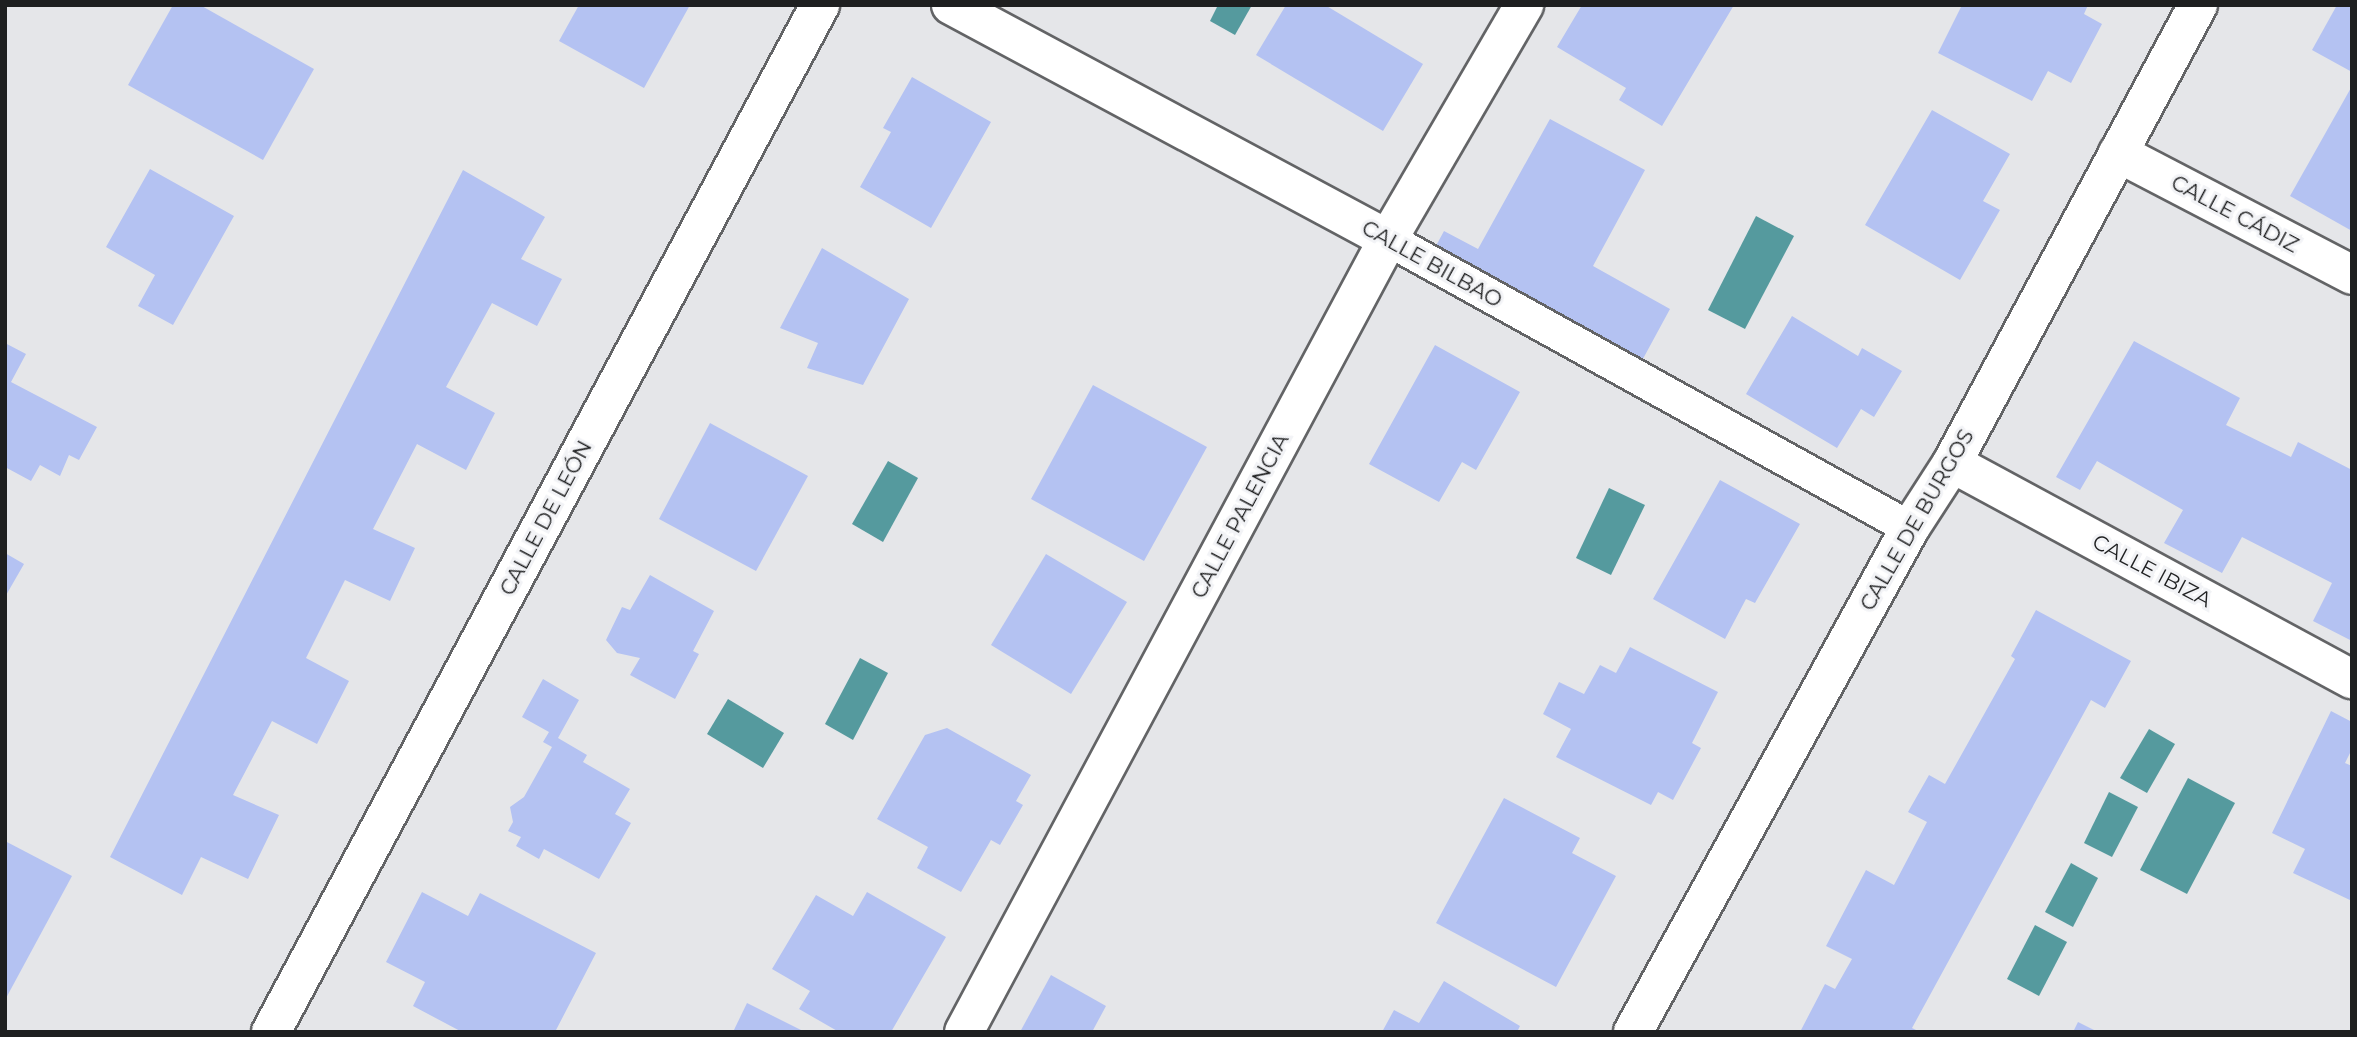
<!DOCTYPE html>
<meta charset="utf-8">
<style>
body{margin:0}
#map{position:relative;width:2357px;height:1037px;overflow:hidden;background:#e5e6e9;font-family:Montserrat,sans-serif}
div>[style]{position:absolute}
.water>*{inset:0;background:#559a9e}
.building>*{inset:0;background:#b4c2f2}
.roads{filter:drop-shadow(2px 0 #636466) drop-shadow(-2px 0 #636466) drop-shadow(0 2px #636466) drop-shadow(0 -2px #636466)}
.pedestrian>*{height:33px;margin:-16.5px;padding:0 16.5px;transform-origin:16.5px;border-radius:16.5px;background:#fff}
.minor>*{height:38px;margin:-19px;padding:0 19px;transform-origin:19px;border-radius:19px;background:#fff}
span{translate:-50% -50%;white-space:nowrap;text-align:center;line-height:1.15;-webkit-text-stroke:6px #f2f3f6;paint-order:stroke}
.street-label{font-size:21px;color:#1e1f20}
.frame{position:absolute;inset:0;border:7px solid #1e1f20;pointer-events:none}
</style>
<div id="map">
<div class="water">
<div style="clip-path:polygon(1218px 5px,1252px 5px,1235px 35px,1210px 21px)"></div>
<div style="clip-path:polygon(1756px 216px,1794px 236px,1745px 329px,1708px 310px)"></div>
<div style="clip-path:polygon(888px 461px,918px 478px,883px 542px,852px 524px)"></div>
<div style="clip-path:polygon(1609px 488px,1645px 505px,1611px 575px,1576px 558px)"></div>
<div style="clip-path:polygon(860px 658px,888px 673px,853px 740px,825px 724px)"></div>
<div style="clip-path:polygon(728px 699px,784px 733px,763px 768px,707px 734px)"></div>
<div style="clip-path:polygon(2149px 729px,2175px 744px,2147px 793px,2120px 778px)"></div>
<div style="clip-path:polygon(2188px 778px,2235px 803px,2187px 894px,2140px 870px)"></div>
<div style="clip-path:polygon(2109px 792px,2138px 807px,2112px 857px,2084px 843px)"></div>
<div style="clip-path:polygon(2071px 863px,2098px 878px,2073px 927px,2045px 912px)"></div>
<div style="clip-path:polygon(2035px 925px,2067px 942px,2039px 996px,2007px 979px)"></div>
</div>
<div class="building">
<div style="clip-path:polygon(173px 5px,200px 5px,314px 69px,263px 160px,128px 85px)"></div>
<div style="clip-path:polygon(579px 5px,690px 5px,644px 88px,559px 41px)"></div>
<div style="clip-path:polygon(1286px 5px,1325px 5px,1423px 64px,1383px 131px,1256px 55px)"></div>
<div style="clip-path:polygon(1582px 5px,1734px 5px,1662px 126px,1619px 100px,1626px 88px,1557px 47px)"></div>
<div style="clip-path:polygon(1962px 5px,2088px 5px,2084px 14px,2102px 24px,2071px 83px,2048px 71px,2032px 101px,1938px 53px)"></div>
<div style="clip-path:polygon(2337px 5px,2352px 5px,2352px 72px,2312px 50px)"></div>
<div style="clip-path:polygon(912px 77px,991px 122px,931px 228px,860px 187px,891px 132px,883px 128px)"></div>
<div style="clip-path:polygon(2352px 86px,2352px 231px,2290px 196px)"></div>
<div style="clip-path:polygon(1932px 110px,2010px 154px,1983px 201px,2000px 210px,1960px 280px,1865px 225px)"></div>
<div style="clip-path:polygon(1550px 119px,1645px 170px,1593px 266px,1670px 309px,1638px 368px,1431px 255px,1444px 231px,1478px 249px)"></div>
<div style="clip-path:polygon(150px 169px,234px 216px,173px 325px,138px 306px,155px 275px,106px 247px)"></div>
<div style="clip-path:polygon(463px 170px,545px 217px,521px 259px,562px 279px,537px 326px,492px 303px,446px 387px,495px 413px,466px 470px,417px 444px,373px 529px,415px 548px,390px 601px,345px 580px,306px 658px,349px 681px,317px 744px,272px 721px,233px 795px,279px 815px,248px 879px,201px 857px,182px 895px,110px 857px)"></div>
<div style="clip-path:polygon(822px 248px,909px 299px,863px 385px,807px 368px,818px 343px,780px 328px)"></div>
<div style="clip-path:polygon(1792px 316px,1858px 356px,1862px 348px,1902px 371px,1874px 417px,1861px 409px,1837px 448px,1746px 394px)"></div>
<div style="clip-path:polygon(2134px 341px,2240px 398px,2226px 425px,2291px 457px,2298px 442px,2352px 470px,2352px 641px,2313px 621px,2332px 583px,2242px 537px,2222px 573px,2164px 543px,2183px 510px,2097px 461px,2080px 490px,2056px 477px)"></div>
<div style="clip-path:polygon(5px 343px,26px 354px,11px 382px,97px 427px,79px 460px,69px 455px,60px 476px,40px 465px,31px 481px,5px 467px)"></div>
<div style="clip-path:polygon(1435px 345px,1520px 392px,1476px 470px,1462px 462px,1439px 502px,1369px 464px)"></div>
<div style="clip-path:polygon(1093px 385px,1207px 447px,1144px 561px,1031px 499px)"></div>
<div style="clip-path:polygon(710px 423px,808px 476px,756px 571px,659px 519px)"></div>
<div style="clip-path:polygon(1720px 480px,1800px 524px,1755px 603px,1746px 599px,1725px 639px,1653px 599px)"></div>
<div style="clip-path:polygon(5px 553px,24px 564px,5px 597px)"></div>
<div style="clip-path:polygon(1046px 554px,1127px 602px,1071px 694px,991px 645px)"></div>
<div style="clip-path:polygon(650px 575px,714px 611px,693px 651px,699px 654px,675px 699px,630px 675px,640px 658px,617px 653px,606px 640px,622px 607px,630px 610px)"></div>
<div style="clip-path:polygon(2036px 610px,2131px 661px,2105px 708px,2091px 700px,1912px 1028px,1920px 1032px,1800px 1032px,1825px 984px,1835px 989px,1852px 959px,1826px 946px,1866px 870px,1894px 885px,1927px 822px,1908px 812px,1929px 775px,1945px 784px,2015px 659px,2011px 656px)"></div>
<div style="clip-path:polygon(1630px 647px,1718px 692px,1692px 743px,1701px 748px,1673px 800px,1658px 792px,1651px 805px,1556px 757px,1571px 729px,1543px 714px,1559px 682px,1584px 694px,1600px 665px,1616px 673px)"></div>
<div style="clip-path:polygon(543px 679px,579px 700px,558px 738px,587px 755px,583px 762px,630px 789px,615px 814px,631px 823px,599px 879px,544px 849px,539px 859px,516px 846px,521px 837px,508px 831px,513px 822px,510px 807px,524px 797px,552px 747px,543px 742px,549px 732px,522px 717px)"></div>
<div style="clip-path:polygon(2331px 711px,2352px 722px,2352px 749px,2345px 763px,2352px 766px,2352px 901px,2293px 873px,2305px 849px,2272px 833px)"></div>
<div style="clip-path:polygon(947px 728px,1031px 775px,1016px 801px,1023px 805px,1000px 845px,991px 840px,961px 892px,917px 868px,928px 847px,877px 819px,925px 735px)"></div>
<div style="clip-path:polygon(1504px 798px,1580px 838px,1572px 853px,1616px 876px,1556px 987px,1436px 923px)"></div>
<div style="clip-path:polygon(5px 841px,72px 876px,5px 1000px)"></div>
<div style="clip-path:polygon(422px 892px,468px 916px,480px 893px,596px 953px,555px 1032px,462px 1032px,413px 1006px,425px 982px,386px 962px)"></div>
<div style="clip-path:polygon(867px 892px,946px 937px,891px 1032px,839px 1032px,799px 1009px,810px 991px,772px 969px,816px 895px,853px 916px)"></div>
<div style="clip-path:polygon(1051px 975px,1106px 1006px,1092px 1032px,1020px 1032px)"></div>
<div style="clip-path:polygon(1444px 981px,1520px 1026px,1517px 1032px,1382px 1032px,1394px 1010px,1419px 1023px)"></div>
<div style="clip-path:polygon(747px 1003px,805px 1032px,733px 1032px)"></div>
<div style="clip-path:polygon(2078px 1022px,2098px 1032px,2073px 1032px)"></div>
</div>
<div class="roads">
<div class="pedestrian">
<div style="left:1388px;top:239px;width:597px;rotate:28.97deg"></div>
</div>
<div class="minor">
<div style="left:951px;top:5px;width:496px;rotate:28.2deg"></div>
<div style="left:2118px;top:153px;width:264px;rotate:27.5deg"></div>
<div style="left:1952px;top:463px;width:455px;rotate:28.4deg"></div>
<div style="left:271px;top:1032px;width:1165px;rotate:-61.87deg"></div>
<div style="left:964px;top:1032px;width:899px;rotate:-61.87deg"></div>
<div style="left:1388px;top:239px;width:271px;rotate:-59.8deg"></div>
<div style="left:1633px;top:1032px;width:575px;rotate:-61.21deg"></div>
<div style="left:1910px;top:528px;width:77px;rotate:-57.1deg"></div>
<div style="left:1952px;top:463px;width:520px;rotate:-61.76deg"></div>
</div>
</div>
<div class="street-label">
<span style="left:2235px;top:214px;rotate:28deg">CALLE CÁDIZ</span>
<span style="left:1432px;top:264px;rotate:29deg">CALLE BILBAO</span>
<span style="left:1240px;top:516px;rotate:-62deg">CALLE PALENCIA</span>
<span style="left:546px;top:518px;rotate:-62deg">CALLE DE LEÓN</span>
<span style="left:1917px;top:520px;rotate:-60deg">CALLE DE BURGOS</span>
<span style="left:2152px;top:571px;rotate:28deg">CALLE IBIZA</span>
</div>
<div class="frame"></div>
</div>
